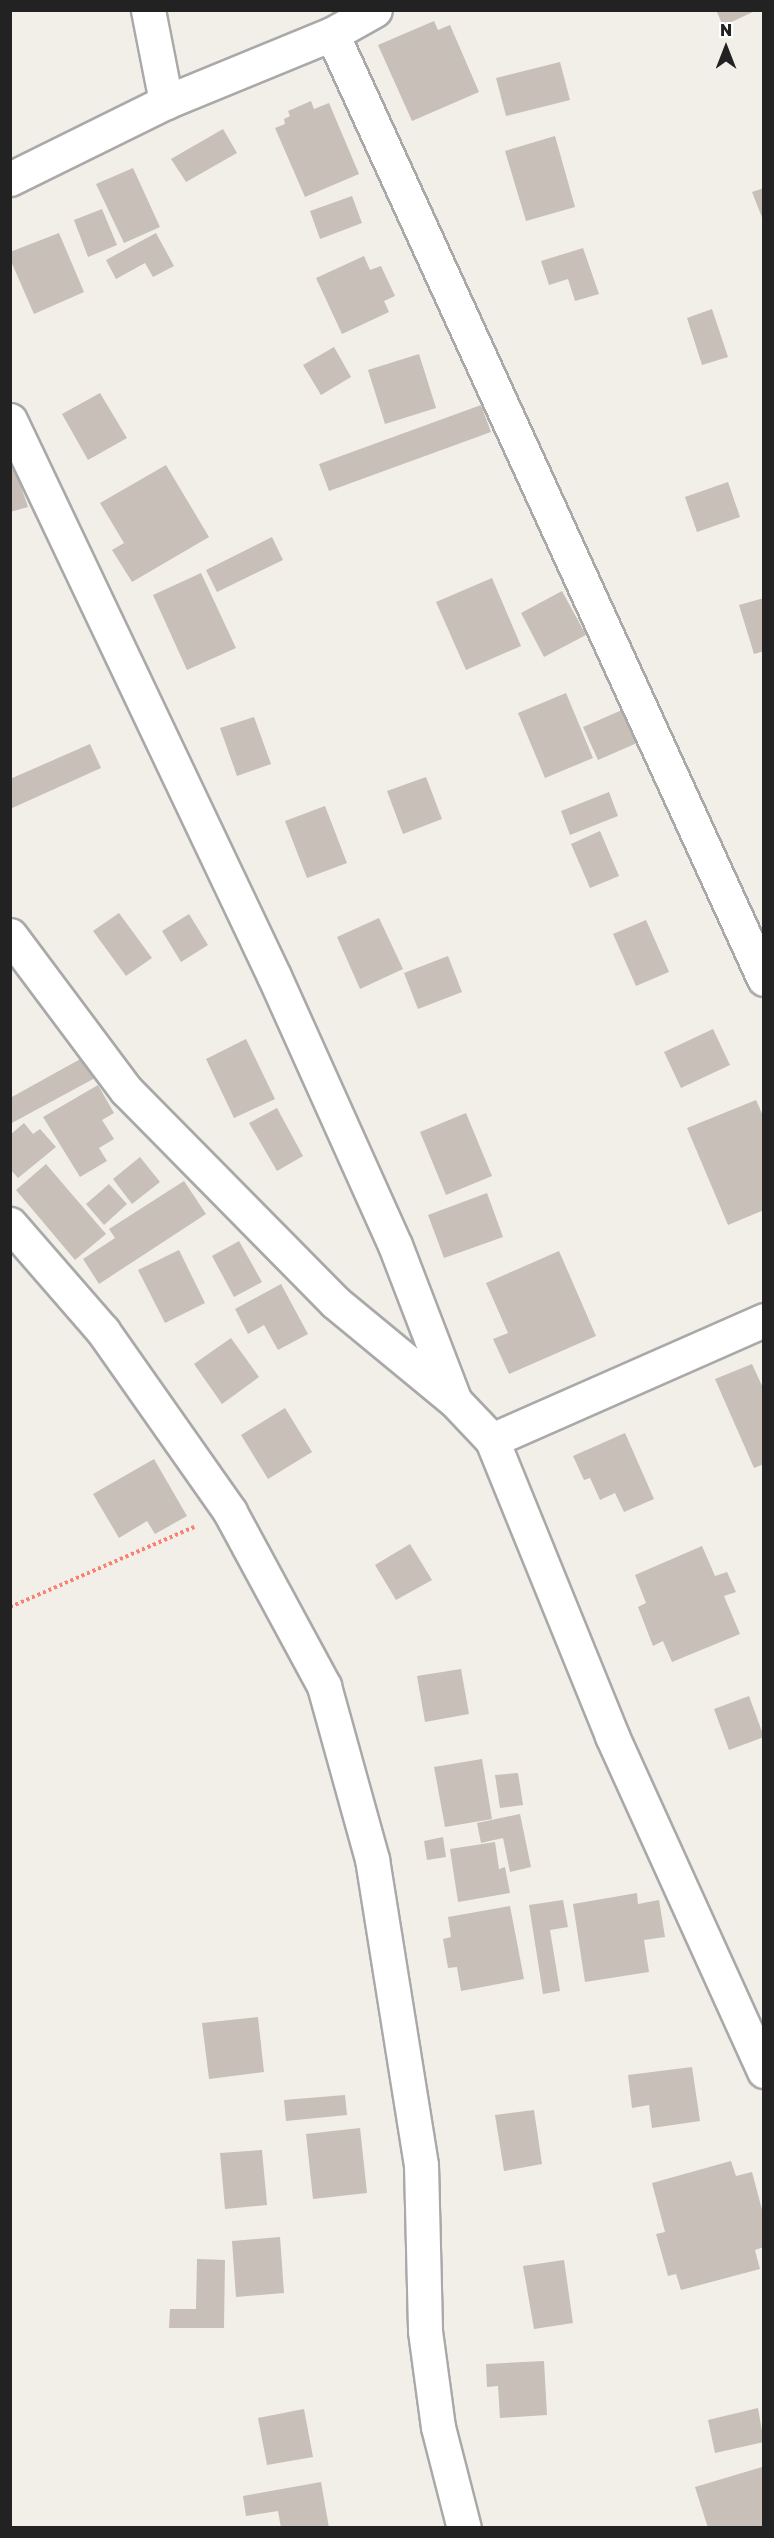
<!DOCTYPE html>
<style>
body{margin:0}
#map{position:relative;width:774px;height:2538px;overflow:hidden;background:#f2efe9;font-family:"Golos Text",sans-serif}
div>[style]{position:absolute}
.building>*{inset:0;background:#c7bfb8}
.path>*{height:4px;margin-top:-2px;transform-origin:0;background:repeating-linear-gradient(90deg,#fa8072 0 3px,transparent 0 6px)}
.roads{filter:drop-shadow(2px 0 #a9a9a9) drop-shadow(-2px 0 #a9a9a9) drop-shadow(0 2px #a9a9a9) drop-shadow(0 -2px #a9a9a9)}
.street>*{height:33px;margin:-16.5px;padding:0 16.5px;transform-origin:16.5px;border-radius:16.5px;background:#fff}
span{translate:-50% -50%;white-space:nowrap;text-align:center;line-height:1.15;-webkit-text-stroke:4.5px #fff;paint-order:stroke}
.frame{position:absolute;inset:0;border:12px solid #222;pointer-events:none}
.north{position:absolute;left:696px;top:18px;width:60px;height:60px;-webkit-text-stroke:4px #fff;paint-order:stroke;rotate:0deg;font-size:16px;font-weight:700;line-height:24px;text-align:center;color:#222}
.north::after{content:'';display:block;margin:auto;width:21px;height:27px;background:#222;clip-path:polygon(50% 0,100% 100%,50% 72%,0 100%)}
</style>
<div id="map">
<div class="building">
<div style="clip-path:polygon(716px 10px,757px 10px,723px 26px)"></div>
<div style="clip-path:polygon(434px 21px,438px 30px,450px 25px,479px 92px,412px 121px,378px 45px)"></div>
<div style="clip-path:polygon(560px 62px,570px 100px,506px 116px,496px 78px)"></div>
<div style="clip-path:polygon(311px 101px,314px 109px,329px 103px,359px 174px,305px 197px,275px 128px,285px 124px,284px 119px,290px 116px,288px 111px)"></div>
<div style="clip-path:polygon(223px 129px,237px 153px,186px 182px,171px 159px)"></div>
<div style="clip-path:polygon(555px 136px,575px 207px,526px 221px,505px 151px)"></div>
<div style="clip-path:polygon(133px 168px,160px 227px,124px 243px,96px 184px)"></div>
<div style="clip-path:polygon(764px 188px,764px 220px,763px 220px,752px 192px)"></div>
<div style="clip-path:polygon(352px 196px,362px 223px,320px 239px,310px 211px)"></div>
<div style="clip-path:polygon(102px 209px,117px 245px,88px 257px,74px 220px)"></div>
<div style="clip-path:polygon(59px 233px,84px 292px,34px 314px,10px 259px,10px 252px)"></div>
<div style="clip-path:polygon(156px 233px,174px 266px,153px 277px,145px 263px,116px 279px,106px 260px)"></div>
<div style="clip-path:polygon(583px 248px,599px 294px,575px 301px,568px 279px,549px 285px,541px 261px)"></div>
<div style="clip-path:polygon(364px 256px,370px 270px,381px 266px,395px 296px,384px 301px,389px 312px,342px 334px,316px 278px)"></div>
<div style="clip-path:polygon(712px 309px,728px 357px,702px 365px,687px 318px)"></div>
<div style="clip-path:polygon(334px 347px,351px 377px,321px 395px,303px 365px)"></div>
<div style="clip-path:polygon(419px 354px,436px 408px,385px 424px,368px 370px)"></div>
<div style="clip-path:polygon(100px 393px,127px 438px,88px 460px,62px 414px)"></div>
<div style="clip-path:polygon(481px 405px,491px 432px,329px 491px,319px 464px)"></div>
<div style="clip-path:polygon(166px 465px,209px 537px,132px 582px,112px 550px,124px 543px,100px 503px)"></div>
<div style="clip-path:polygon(15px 469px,28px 507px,10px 512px,10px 470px)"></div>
<div style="clip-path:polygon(728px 482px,740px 517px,697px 532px,685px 497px)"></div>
<div style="clip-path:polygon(272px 537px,283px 560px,217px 592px,206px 570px)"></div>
<div style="clip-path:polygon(201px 573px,236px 648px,187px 670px,153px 595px)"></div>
<div style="clip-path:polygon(492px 578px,521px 646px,466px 670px,436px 602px)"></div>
<div style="clip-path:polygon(562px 591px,586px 635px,544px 657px,521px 613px)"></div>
<div style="clip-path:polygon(764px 598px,764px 651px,754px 654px,739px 605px)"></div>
<div style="clip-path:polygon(566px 693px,593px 758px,545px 778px,518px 713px)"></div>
<div style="clip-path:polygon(622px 710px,637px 743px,598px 760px,583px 727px)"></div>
<div style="clip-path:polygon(254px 717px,271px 764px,237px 776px,220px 728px)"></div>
<div style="clip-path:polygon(90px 744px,101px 768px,10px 809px,10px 779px)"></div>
<div style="clip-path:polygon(426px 777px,442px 819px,403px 834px,387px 791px)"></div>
<div style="clip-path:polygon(609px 792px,618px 816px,570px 835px,561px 811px)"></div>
<div style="clip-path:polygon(325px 806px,347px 863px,307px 878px,285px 821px)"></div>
<div style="clip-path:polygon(600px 831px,619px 876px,590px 888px,571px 844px)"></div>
<div style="clip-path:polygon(119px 913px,152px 958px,126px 976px,93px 931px)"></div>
<div style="clip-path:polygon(189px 914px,208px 945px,181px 962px,162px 931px)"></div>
<div style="clip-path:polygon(379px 918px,403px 969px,360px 989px,337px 937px)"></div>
<div style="clip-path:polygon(646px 920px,669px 972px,636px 986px,613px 934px)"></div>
<div style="clip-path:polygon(448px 956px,462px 992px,418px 1009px,404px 973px)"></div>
<div style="clip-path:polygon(713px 1029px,730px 1065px,681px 1088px,664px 1052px)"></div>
<div style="clip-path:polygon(246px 1039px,275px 1099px,234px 1118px,206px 1059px)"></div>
<div style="clip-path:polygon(84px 1057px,95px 1078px,10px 1124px,10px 1098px)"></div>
<div style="clip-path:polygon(98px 1085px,114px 1113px,102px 1120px,114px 1139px,99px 1148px,107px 1161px,80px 1177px,43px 1117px)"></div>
<div style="clip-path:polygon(756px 1100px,764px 1118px,764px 1210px,728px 1225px,687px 1128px)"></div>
<div style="clip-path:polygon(277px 1108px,303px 1156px,277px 1171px,249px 1123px)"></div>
<div style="clip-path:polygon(466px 1113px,492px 1176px,446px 1195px,420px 1132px)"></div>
<div style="clip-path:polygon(24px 1123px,33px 1134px,40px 1129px,56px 1147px,18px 1178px,10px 1169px,10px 1135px)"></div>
<div style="clip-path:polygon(140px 1157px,160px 1182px,132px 1204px,113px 1179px)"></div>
<div style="clip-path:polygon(46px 1164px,106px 1234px,75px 1260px,16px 1190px)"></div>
<div style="clip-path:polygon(184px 1181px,206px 1214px,99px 1284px,83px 1259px,115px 1238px,109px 1229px)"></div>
<div style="clip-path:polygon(109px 1184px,127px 1204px,104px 1225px,86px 1204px)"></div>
<div style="clip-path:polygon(487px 1193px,503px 1237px,444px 1258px,428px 1215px)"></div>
<div style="clip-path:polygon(239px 1241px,262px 1282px,234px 1297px,212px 1256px)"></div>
<div style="clip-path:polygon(179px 1250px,205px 1303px,165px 1323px,138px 1270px)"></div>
<div style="clip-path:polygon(559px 1251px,596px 1336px,509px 1374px,493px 1339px,508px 1333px,486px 1283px)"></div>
<div style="clip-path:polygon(281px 1284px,308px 1334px,278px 1350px,264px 1325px,248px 1334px,235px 1309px)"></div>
<div style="clip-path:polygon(231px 1338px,259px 1377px,222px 1404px,194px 1364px)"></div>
<div style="clip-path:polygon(752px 1364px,764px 1390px,764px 1464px,754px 1468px,715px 1379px)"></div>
<div style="clip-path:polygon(285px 1408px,312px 1452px,268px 1479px,241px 1435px)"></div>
<div style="clip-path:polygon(625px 1433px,654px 1499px,624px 1512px,615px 1493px,600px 1500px,590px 1478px,584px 1480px,573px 1456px)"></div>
<div style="clip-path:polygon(154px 1459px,187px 1516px,155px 1534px,147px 1521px,119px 1538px,93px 1494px)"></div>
<div style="clip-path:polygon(410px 1544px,432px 1580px,396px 1600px,375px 1565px)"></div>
<div style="clip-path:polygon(702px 1546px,715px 1576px,727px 1572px,736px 1592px,724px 1596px,740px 1634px,672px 1662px,663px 1641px,653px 1646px,638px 1607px,646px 1603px,635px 1575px)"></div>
<div style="clip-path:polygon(461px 1669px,469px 1714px,425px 1722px,417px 1676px)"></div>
<div style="clip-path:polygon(749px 1696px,764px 1737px,729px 1750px,714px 1709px)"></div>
<div style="clip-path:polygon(482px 1759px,492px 1819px,445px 1827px,434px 1767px)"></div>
<div style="clip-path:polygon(518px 1773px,523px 1805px,500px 1808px,495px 1775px)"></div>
<div style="clip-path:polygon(520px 1814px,531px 1867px,510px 1872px,503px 1838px,481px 1843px,477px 1823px)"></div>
<div style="clip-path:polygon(443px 1837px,446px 1857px,427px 1860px,424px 1841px)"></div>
<div style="clip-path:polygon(495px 1842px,499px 1869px,505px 1867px,510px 1893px,458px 1902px,450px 1849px)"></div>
<div style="clip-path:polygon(637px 1893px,638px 1904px,659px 1900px,665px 1937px,644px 1940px,649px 1972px,585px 1982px,573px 1904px)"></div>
<div style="clip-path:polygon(563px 1900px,568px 1927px,550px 1930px,560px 1991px,543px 1994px,529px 1905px)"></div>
<div style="clip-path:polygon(510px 1906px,524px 1979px,461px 1991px,457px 1967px,448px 1968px,443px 1939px,451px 1937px,448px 1917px)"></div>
<div style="clip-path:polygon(258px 2017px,264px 2072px,209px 2079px,202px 2023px)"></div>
<div style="clip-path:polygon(692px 2067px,700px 2121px,652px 2128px,649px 2105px,632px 2108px,628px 2075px)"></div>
<div style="clip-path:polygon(345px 2095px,347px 2115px,286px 2121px,284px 2100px)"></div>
<div style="clip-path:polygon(534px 2110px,542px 2164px,504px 2171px,495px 2115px)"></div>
<div style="clip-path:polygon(360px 2128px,367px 2193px,313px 2199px,306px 2134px)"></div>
<div style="clip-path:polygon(262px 2150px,267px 2205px,225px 2209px,220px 2153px)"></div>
<div style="clip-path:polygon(731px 2161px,736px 2176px,752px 2172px,764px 2217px,764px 2247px,755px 2250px,760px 2269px,681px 2290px,676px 2274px,668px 2276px,656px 2234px,665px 2232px,652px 2183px)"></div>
<div style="clip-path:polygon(280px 2237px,284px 2293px,236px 2297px,232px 2241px)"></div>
<div style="clip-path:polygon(197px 2259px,225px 2260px,224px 2328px,169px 2328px,170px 2309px,196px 2309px)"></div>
<div style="clip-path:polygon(564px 2260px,573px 2323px,534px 2329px,523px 2266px)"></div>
<div style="clip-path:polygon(544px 2361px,547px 2415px,500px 2418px,498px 2386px,487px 2387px,486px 2364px)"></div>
<div style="clip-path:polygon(758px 2408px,764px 2442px,715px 2453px,708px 2420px)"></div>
<div style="clip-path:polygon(304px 2409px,313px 2457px,267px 2465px,258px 2418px)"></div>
<div style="clip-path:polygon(762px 2467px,764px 2528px,708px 2528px,695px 2487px)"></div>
<div style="clip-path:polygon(321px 2482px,329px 2528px,281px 2528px,278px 2511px,246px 2516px,243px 2496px)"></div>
</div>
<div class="path">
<div style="left:10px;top:1607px;width:201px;rotate:-23.5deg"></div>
</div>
<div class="roads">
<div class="street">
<div style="left:148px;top:10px;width:94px;rotate:78.9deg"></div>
<div style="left:332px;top:34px;width:1039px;rotate:65.43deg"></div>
<div style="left:10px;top:179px;width:174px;rotate:-26.3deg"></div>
<div style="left:166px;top:102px;width:179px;rotate:-22.3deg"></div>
<div style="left:332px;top:34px;width:49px;rotate:-29.2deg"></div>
<div style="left:10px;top:420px;width:615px;rotate:64.6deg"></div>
<div style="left:274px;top:976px;width:295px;rotate:65.8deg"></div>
<div style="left:395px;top:1245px;width:165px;rotate:69deg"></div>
<div style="left:10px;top:935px;width:194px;rotate:53.2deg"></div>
<div style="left:126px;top:1090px;width:298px;rotate:45.4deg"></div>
<div style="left:335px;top:1302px;width:154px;rotate:39.5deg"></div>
<div style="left:454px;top:1400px;width:55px;rotate:46.5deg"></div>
<div style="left:492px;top:1440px;width:319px;rotate:67.9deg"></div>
<div style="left:612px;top:1736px;width:368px;rotate:65.6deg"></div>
<div style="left:10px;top:1224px;width:142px;rotate:49deg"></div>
<div style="left:103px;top:1331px;width:221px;rotate:54.9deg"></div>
<div style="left:230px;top:1512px;width:198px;rotate:61.6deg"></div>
<div style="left:324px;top:1686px;width:180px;rotate:74.5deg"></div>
<div style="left:372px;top:1859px;width:310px;rotate:80.9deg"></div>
<div style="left:421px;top:2165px;width:166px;rotate:88.6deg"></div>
<div style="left:425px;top:2331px;width:97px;rotate:82.3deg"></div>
<div style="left:438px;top:2427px;width:104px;rotate:75.6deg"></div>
<div style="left:492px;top:1440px;width:297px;rotate:-23.8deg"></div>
</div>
</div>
<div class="frame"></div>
<div class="north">N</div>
</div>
